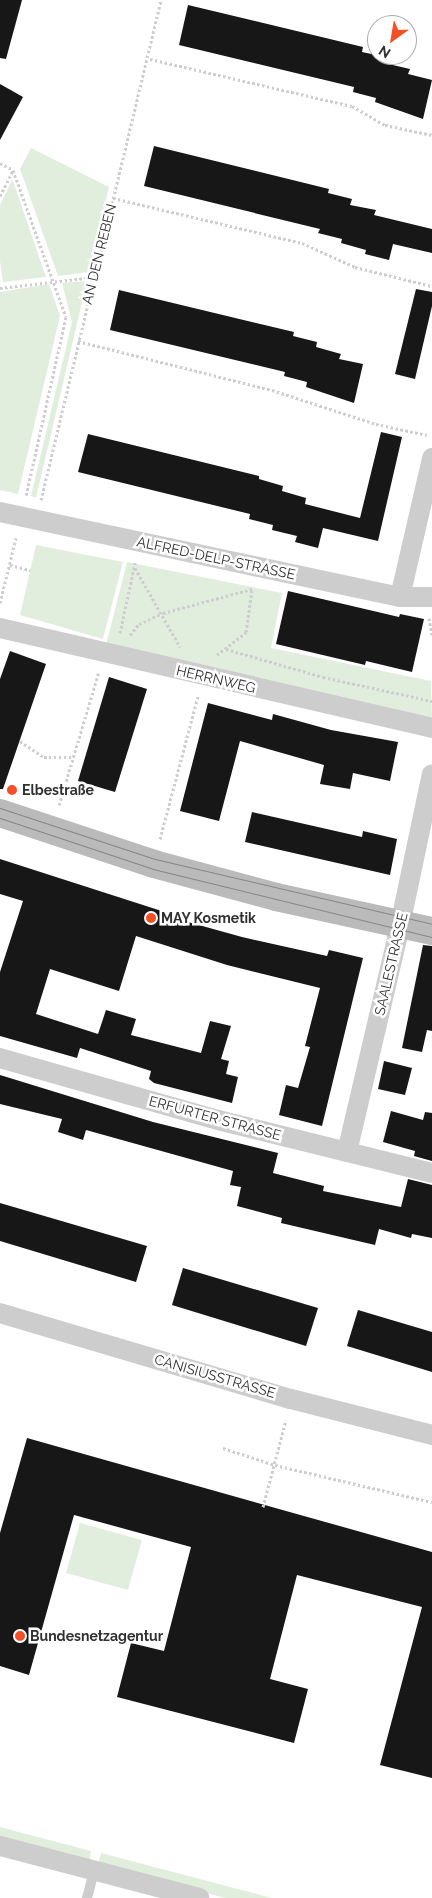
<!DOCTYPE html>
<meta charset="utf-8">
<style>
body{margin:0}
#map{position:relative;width:432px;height:1898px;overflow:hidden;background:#fff;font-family:Raleway,sans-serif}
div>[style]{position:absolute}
.green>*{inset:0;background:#e1eedd}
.building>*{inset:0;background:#171717}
.path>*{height:3px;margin-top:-1.5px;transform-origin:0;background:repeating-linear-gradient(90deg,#cdcdcd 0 2.5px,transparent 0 5px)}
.service>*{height:10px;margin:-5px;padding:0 5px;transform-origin:5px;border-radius:5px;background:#cdcdcd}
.minor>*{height:20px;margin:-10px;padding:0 10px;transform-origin:10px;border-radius:10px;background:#cdcdcd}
.secondary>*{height:28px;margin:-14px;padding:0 14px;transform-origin:14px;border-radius:14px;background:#bababa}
.tram>*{height:1px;margin:-0.5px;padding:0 0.5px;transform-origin:0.5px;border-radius:0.5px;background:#858585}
.dots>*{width:14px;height:14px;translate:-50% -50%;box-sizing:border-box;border:2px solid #fff;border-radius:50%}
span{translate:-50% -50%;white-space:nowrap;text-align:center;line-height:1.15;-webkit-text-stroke:5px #fff;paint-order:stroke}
.street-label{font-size:14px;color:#303030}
.poi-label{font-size:14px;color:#303030;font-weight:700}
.left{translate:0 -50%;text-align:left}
.north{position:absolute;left:367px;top:15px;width:50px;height:50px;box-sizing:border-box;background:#fff;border:1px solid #acacac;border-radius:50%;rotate:212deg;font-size:14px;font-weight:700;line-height:20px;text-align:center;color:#303030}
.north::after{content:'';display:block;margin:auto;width:18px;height:22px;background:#f44f25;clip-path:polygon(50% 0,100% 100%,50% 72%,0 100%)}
</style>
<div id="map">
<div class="green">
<div style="clip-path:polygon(31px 148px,109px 187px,89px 272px,58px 276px,20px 169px)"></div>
<div style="clip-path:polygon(12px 180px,14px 184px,46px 277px,3px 282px,0 261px,0 205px)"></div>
<div style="clip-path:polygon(87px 281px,36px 498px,31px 496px,72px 322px,62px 283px)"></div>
<div style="clip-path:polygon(49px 284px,60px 316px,18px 494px,0 490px,0 292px)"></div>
<div style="clip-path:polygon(36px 545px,123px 562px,103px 639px,20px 615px)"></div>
<div style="clip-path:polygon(127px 562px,282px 593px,271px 648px,431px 681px,432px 720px,106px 645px)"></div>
<div style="clip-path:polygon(80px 1523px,142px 1540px,128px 1590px,66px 1573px)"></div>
<div style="clip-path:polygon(0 1827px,91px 1851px,89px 1862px,0 1839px)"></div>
<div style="clip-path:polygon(101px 1853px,272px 1898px,225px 1898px,98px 1865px)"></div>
</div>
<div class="building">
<div style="clip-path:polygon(0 0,22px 0,6px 59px,0 58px)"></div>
<div style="clip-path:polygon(188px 5px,363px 47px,362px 52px,386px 57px,384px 63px,410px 69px,408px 74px,432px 80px,423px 119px,375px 102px,376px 98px,353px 92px,354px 87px,179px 45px)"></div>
<div style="clip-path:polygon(0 84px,23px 97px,0 140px)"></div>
<div style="clip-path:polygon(154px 146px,329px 189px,328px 193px,352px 199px,350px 205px,376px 210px,374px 215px,432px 229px,432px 253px,393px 244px,389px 260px,365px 254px,366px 250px,341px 243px,342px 239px,318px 233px,320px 229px,144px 186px)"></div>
<div style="clip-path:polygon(416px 289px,432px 292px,432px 306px,415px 379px,395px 374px)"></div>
<div style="clip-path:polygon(119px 290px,294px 332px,293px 336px,317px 342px,316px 347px,341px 354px,339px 359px,363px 364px,354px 403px,306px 387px,307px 382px,284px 376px,285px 372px,110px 330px)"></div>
<div style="clip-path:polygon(381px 432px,402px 437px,378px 541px,323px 528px,318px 548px,295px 542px,297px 536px,272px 530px,273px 525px,249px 519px,250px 514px,78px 472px,88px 434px,259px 476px,259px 479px,283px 486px,282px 491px,306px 498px,305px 504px,360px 518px)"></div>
<div style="clip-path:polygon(288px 591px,399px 617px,400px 614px,424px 619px,412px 672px,366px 661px,365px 665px,276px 644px)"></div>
<div style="clip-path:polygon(10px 651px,46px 664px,3px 789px,0 789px,0 679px)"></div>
<div style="clip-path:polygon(109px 677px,147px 689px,115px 792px,78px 781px)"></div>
<div style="clip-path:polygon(208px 703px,272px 720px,273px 714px,331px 730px,398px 742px,390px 781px,353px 773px,350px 789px,320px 784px,324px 765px,240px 741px,219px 821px,180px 811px)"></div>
<div style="clip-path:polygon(252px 812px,362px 837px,363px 831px,397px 839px,390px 875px,245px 842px)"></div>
<div style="clip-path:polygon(0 859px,171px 914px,170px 917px,242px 937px,327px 956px,329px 950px,363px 958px,322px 1126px,279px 1115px,286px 1085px,298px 1088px,310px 1047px,305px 1046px,320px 988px,227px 965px,136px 936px,119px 991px,50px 969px,36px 1014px,98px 1034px,106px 1010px,136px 1019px,131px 1035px,201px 1053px,210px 1021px,231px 1026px,221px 1059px,229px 1061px,226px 1074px,238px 1077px,232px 1103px,154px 1083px,149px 1079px,151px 1071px,80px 1048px,77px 1058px,0 1036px,0 972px,23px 901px,0 894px)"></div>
<div style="clip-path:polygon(423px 945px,432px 946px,432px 1031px,427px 1030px,422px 1052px,402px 1048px)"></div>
<div style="clip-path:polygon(384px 1061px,412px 1068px,405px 1095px,378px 1089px)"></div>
<div style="clip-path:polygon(0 1075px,153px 1122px,278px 1153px,273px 1173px,324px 1186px,323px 1191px,401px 1207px,408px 1179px,432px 1185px,432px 1238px,412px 1234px,411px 1238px,379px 1229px,375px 1245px,281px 1223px,282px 1218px,237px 1206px,241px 1187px,230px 1185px,233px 1171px,86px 1130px,83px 1140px,58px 1132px,62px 1119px,0 1104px)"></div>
<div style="clip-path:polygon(391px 1111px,423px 1120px,425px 1112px,432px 1113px,432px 1161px,414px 1156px,415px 1151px,383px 1142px)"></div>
<div style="clip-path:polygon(0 1203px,147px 1246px,136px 1282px,0 1241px)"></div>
<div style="clip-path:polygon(183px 1268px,318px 1308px,306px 1346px,172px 1305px)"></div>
<div style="clip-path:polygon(358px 1310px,432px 1332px,432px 1372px,347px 1346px)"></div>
<div style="clip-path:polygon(27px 1438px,432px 1552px,432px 1778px,380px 1765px,422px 1607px,297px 1575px,270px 1679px,308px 1689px,294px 1743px,117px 1697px,131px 1643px,164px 1651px,191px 1547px,74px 1515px,29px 1675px,0 1666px,0 1533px)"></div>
</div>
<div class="path">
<div style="left:150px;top:59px;width:207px;rotate:13.1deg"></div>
<div style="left:352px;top:106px;width:38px;rotate:30deg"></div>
<div style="left:385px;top:125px;width:48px;rotate:12deg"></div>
<div style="left:0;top:163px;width:15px;rotate:28deg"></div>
<div style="left:13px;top:170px;width:156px;rotate:70.2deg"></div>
<div style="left:66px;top:317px;width:183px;rotate:102.6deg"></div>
<div style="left:0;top:196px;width:29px;rotate:-63deg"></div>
<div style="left:113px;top:198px;width:194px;rotate:13.4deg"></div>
<div style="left:302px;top:243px;width:58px;rotate:24.4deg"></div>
<div style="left:355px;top:267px;width:79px;rotate:13.9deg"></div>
<div style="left:0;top:288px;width:95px;rotate:-6.7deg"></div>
<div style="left:78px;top:341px;width:200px;rotate:14.2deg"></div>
<div style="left:272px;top:390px;width:109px;rotate:18.1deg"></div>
<div style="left:376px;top:424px;width:52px;rotate:12.2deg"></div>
<div style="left:41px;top:500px;width:514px;rotate:-76.5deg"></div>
<div style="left:10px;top:565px;width:21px;rotate:14deg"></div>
<div style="left:135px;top:568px;width:91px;rotate:60.3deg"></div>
<div style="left:0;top:603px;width:67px;rotate:-76.2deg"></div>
<div style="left:429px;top:618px;width:17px;rotate:80deg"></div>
<div style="left:120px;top:633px;width:72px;rotate:-77.9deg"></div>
<div style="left:130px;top:635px;width:14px;rotate:-51deg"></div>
<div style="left:139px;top:624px;width:26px;rotate:-25deg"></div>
<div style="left:163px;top:613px;width:92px;rotate:-15.1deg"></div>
<div style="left:226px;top:649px;width:101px;rotate:16.1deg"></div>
<div style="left:323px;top:677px;width:112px;rotate:12.4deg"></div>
<div style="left:217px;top:655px;width:37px;rotate:-38deg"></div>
<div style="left:246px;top:632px;width:42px;rotate:-81.9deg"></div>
<div style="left:20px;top:741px;width:29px;rotate:34deg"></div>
<div style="left:44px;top:757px;width:30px"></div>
<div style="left:59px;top:805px;width:139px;rotate:-73.3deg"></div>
<div style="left:160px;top:839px;width:148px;rotate:-75.1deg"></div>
<div style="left:223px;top:1448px;width:55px;rotate:18.1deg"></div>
<div style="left:275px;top:1465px;width:161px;rotate:13.3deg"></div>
<div style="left:263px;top:1507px;width:90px;rotate:-75.2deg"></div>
</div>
<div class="service">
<div style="left:87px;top:1898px;width:28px;rotate:-75deg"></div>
</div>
<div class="minor">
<div style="left:0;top:512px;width:409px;rotate:12deg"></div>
<div style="left:400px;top:597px;width:32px"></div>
<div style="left:400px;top:597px;width:143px;rotate:-77deg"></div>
<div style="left:0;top:628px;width:443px;rotate:13deg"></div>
<div style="left:0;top:1058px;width:227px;rotate:15.9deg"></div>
<div style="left:218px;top:1120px;width:220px;rotate:13.9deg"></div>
<div style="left:347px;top:1152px;width:228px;rotate:-76.8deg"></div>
<div style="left:399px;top:930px;width:159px;rotate:-78.1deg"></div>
<div style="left:0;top:1313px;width:303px;rotate:16.5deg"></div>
<div style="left:291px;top:1399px;width:146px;rotate:14.3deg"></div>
<div style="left:0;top:1846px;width:206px;rotate:14.6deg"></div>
</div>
<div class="secondary">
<div style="left:0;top:813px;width:162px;rotate:18.3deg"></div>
<div style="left:154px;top:864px;width:126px;rotate:15.1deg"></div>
<div style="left:276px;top:897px;width:160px;rotate:12.3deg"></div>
</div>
<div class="tram">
<div style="left:0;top:808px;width:163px;rotate:18.2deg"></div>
<div style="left:155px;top:859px;width:285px;rotate:13.2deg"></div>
<div style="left:0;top:818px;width:161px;rotate:18.4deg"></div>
<div style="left:153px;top:869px;width:287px;rotate:13.7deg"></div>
</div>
<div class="dots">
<div style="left:12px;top:790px;background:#f44f25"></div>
<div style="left:151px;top:918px;background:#f44f25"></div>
<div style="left:20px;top:1636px;background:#f44f25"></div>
</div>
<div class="street-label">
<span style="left:99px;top:254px;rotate:-76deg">AN DEN REBEN</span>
<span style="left:216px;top:558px;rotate:12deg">ALFRED-DELP-STRASSE</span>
<span style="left:216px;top:679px;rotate:13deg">HERRNWEG</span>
<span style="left:391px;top:964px;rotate:-77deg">SAALESTRASSE</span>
<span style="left:215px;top:1118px;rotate:15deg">ERFURTER STRASSE</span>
<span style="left:215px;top:1376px;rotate:16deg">CANISIUSSTRASSE</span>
</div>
<div class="poi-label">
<span class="left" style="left:22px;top:790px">Elbestraße</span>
<span class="left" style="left:161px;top:918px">MAY Kosmetik</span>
<span class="left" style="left:30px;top:1636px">Bundesnetzagentur</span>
</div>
<div class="north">N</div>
</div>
